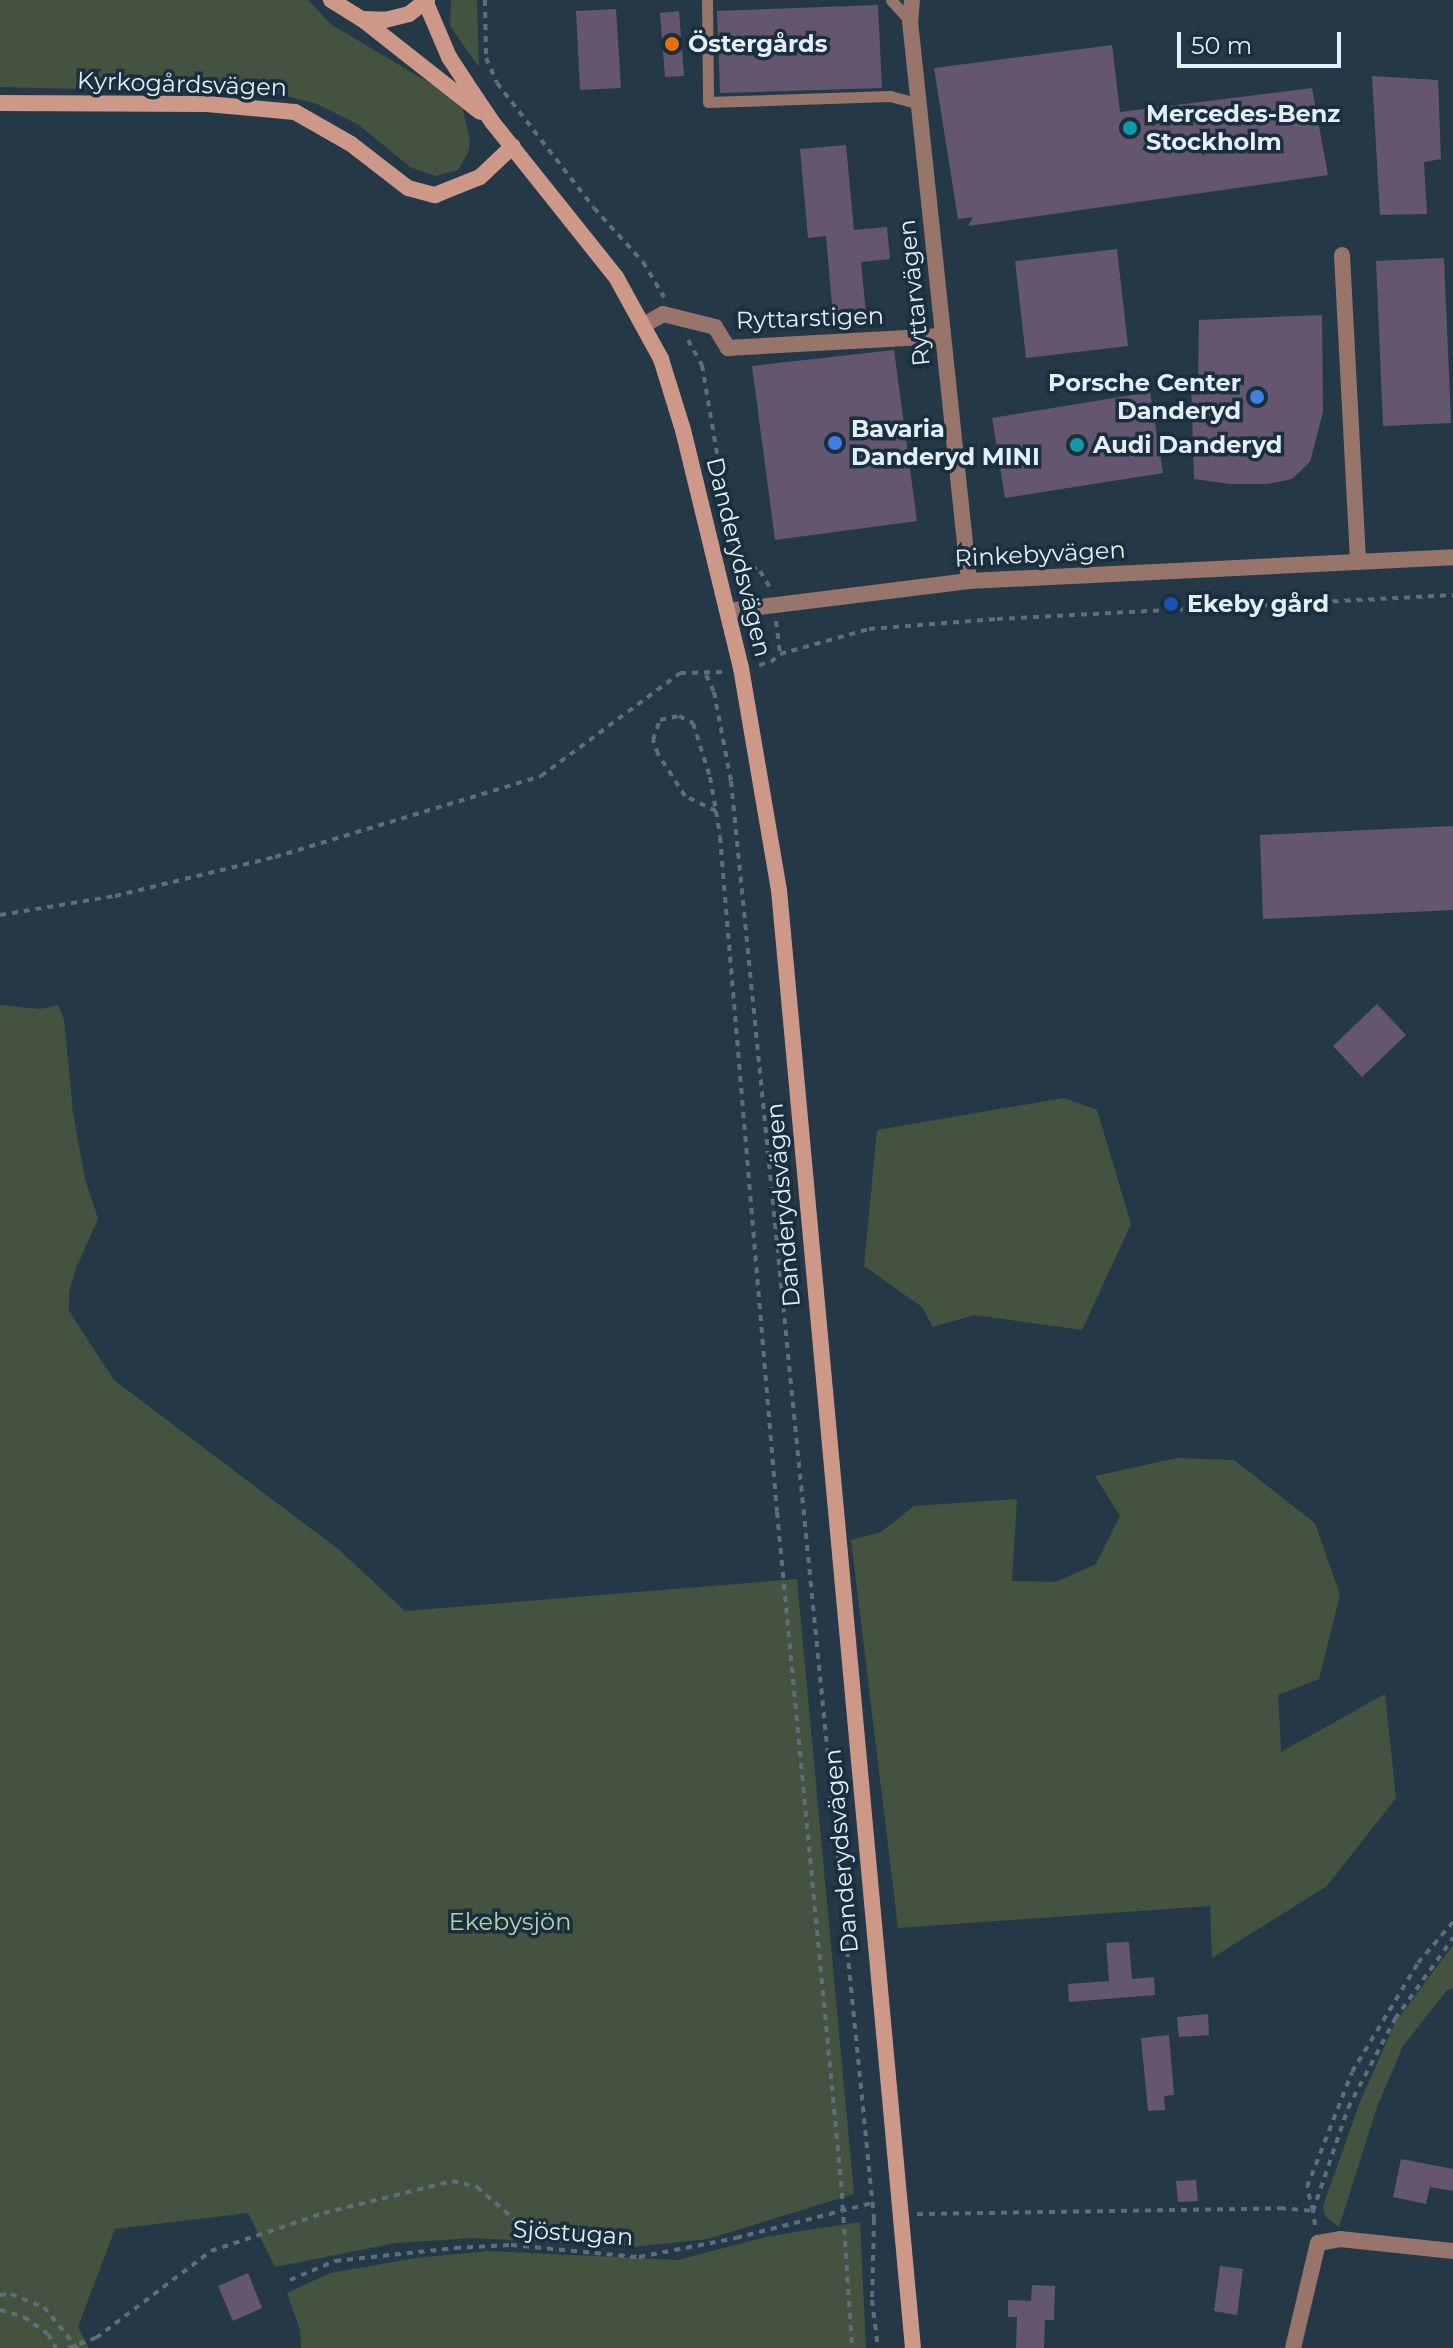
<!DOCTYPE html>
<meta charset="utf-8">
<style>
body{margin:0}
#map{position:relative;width:1453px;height:2348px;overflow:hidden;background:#253847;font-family:Montserrat,sans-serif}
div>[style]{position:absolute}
.green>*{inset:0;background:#445340}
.building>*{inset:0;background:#64566e}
.path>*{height:4px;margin-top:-2px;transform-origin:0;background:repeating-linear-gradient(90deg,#5e6f7c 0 6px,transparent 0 12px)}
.lane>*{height:11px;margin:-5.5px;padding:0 5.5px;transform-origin:5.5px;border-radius:5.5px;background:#97756b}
.street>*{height:16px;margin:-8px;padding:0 8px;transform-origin:8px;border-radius:8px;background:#97756b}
.secondary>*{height:16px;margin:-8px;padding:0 8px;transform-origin:8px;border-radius:8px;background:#ce9888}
.dots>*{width:22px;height:22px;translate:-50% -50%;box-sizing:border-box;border:4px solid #1b2e3d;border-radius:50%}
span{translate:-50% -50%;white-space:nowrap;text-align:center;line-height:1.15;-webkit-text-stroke:7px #1b2e3d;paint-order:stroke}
.poi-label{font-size:24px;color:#e2eef8;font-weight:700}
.left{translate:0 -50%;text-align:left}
.right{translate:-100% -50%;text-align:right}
.street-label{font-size:24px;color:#e2eef8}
.park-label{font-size:24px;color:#b1d5a8}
.scale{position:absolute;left:1177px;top:32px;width:164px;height:36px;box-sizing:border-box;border:4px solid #e2eef8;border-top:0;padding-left:10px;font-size:24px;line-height:28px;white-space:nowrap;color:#e2eef8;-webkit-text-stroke:6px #1b2e3d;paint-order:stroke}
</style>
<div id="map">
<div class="green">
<div style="clip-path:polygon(0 0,308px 0,332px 25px,433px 85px,463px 109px,470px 141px,468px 153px,458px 170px,435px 176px,410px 167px,359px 125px,317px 104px,279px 94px,0 87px)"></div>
<div style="clip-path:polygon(451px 0,477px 0,479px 67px,450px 26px)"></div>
<div style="clip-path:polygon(0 1005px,40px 1009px,58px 1005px,64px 1019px,73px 1113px,85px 1179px,98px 1219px,76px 1268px,69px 1292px,69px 1311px,114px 1380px,338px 1549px,405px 1611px,797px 1579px,854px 2194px,708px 2239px,632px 2247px,473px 2238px,395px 2243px,275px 2267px,248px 2213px,115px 2229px,78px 2327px,89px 2348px,0 2348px)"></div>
<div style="clip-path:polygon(1064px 1098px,1097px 1110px,1131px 1224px,1082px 1330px,974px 1315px,933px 1327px,922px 1307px,864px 1266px,877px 1130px)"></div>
<div style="clip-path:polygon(1177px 1458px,1234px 1460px,1315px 1523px,1340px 1595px,1319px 1679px,1278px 1695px,1281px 1752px,1385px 1694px,1396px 1798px,1327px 1886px,1212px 1958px,1210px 1906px,898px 1928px,851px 1540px,881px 1532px,914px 1506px,1017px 1499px,1012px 1581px,1056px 1582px,1096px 1564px,1120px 1516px,1095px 1476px)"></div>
<div style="clip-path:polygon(1453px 1945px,1453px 1988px,1447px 1990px,1403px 2046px,1377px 2107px,1339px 2227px,1325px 2216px,1323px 2206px,1360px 2102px,1395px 2023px)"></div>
<div style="clip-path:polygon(860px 2222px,866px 2348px,301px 2348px,300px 2330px,287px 2293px,330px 2273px,416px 2258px,489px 2251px,678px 2260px,770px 2236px)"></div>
</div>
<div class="building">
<div style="clip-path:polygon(878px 5px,882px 88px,720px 93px,717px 11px)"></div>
<div style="clip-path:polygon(616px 9px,621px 88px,580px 90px,576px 11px)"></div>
<div style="clip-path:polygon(679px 11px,684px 76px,665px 77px,660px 13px)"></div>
<div style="clip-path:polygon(1112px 45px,1120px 112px,1312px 88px,1328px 175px,968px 226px,973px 217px,958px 219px,934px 68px)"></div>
<div style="clip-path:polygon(1372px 76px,1438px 80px,1441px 159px,1424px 162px,1427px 214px,1380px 215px)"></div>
<div style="clip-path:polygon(846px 145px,854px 230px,887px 227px,890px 259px,861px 262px,866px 313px,833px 316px,826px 236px,808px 238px,800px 149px)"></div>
<div style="clip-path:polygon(1117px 249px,1128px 346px,1026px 358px,1015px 261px)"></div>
<div style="clip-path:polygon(1444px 258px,1451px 423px,1383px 426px,1376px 261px)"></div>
<div style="clip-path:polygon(1322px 315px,1323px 412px,1310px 462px,1292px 479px,1267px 484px,1230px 484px,1194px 479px,1191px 382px,1198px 381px,1199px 320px)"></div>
<div style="clip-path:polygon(894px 350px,917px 521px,775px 540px,752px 366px)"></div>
<div style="clip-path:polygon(1150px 392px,1163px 473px,1005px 498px,992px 418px)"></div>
<div style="clip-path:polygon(1453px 826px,1453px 910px,1263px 919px,1260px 835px)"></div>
<div style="clip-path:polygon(1377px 1004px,1406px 1035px,1362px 1077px,1333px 1046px)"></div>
<div style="clip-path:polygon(1129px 1942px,1132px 1979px,1154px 1977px,1155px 1995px,1069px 2002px,1068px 1984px,1109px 1981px,1106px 1943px)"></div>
<div style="clip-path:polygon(1208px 2014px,1209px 2035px,1179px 2037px,1177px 2017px)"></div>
<div style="clip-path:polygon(1169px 2035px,1174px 2095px,1164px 2096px,1165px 2110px,1148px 2111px,1141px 2038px)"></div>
<div style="clip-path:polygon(1401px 2159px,1453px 2169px,1453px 2191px,1430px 2187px,1426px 2204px,1393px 2197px)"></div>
<div style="clip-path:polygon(1196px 2180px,1198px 2201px,1178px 2202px,1176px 2181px)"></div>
<div style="clip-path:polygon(1220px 2266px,1243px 2269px,1237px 2315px,1214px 2311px)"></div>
<div style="clip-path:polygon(248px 2273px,262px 2308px,233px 2321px,218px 2286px)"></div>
<div style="clip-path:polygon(1032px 2285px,1055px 2286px,1054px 2320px,1045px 2320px,1044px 2348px,1016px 2348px,1017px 2317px,1008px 2317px,1008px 2300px,1031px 2301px)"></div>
</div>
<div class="path">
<div style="left:485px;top:0;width:58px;rotate:89deg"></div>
<div style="left:486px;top:58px;width:27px;rotate:66deg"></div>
<div style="left:497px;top:83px;width:158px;rotate:52.2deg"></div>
<div style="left:594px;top:208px;width:73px;rotate:47.8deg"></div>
<div style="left:643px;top:262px;width:41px;rotate:59deg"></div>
<div style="left:688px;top:340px;width:29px;rotate:61deg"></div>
<div style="left:702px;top:365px;width:167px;rotate:80.4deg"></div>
<div style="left:730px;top:530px;width:33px;rotate:70deg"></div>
<div style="left:741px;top:561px;width:21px;rotate:28deg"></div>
<div style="left:760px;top:571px;width:21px;rotate:59deg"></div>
<div style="left:776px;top:621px;width:33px;rotate:83deg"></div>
<div style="left:759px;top:665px;width:12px;rotate:-14deg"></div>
<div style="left:771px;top:662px;width:12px;rotate:-42deg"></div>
<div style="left:780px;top:654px;width:92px;rotate:-15.7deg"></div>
<div style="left:869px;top:629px;width:128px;rotate:-4.5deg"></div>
<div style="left:997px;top:619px;width:457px;rotate:-3deg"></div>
<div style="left:706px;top:675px;width:19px;rotate:65deg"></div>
<div style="left:714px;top:692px;width:91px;rotate:79.2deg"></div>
<div style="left:731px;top:781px;width:1445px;rotate:84.32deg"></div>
<div style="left:874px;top:2219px;width:81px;rotate:91.4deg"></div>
<div style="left:872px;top:2300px;width:48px;rotate:82.9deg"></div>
<div style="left:716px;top:811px;width:34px;rotate:-154deg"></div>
<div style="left:685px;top:796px;width:50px;rotate:-122.7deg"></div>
<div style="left:658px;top:754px;width:15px;rotate:-110deg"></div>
<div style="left:653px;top:740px;width:21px;rotate:-71deg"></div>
<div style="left:660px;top:720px;width:19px;rotate:-12deg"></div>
<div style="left:679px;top:716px;width:16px;rotate:27deg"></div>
<div style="left:693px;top:723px;width:57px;rotate:72.5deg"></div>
<div style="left:710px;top:777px;width:35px;rotate:80deg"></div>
<div style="left:716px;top:811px;width:26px;rotate:81deg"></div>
<div style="left:720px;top:837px;width:677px;rotate:85.17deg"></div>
<div style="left:777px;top:1512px;width:672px;rotate:84.54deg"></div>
<div style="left:841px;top:2181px;width:167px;rotate:86.2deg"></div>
<div style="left:0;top:915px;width:117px;rotate:-9.4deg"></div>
<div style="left:115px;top:896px;width:165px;rotate:-13.7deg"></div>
<div style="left:275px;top:857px;width:278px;rotate:-16.9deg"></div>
<div style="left:541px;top:776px;width:173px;rotate:-36.5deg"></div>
<div style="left:680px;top:673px;width:43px;rotate:-1.3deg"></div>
<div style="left:917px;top:2214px;width:363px;rotate:-0.9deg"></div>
<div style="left:1280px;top:2208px;width:33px;rotate:5deg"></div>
<div style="left:1313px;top:2211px;width:25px;rotate:-104deg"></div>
<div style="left:1307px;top:2187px;width:123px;rotate:-68.6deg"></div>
<div style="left:1352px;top:2072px;width:127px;rotate:-58.8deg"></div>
<div style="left:1418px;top:1963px;width:54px;rotate:-49.5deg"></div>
<div style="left:1315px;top:2225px;width:14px;rotate:-98deg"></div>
<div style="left:1313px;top:2211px;width:109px;rotate:-71.2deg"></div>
<div style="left:1348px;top:2108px;width:101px;rotate:-62.2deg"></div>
<div style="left:1395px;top:2019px;width:100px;rotate:-54.4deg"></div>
<div style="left:290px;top:2280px;width:49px;rotate:-22.9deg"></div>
<div style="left:335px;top:2261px;width:121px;rotate:-6.2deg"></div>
<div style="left:455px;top:2248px;width:56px;rotate:-3.1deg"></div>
<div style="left:511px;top:2245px;width:129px;rotate:5.4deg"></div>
<div style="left:639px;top:2257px;width:99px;rotate:-11.1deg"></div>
<div style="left:736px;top:2238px;width:140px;rotate:-14.4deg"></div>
<div style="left:0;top:2295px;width:11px;rotate:-5deg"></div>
<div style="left:11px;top:2294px;width:35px;rotate:22deg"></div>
<div style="left:44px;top:2307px;width:53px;rotate:51.2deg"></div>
<div style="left:0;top:2310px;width:25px;rotate:16deg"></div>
<div style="left:24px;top:2317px;width:29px;rotate:35deg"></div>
<div style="left:48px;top:2334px;width:16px;rotate:60deg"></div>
<div style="left:68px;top:2348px;width:30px;rotate:-20deg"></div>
<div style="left:96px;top:2338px;width:144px;rotate:-37.1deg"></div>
<div style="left:211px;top:2251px;width:119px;rotate:-18.6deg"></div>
<div style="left:324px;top:2213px;width:132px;rotate:-14deg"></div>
<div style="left:452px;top:2181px;width:26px;rotate:13deg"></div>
<div style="left:477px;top:2187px;width:49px;rotate:40.9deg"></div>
<div style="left:514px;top:2219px;width:34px;rotate:56deg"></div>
</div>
<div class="lane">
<div style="left:707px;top:0;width:102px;rotate:89.4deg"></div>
<div style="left:708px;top:102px;width:182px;rotate:-1.9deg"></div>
<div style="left:890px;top:96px;width:30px;rotate:15deg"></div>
<div style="left:891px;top:0;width:28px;rotate:48deg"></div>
</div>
<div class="street">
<div style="left:912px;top:0;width:21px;rotate:95deg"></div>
<div style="left:910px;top:21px;width:563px;rotate:83.99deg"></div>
<div style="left:1342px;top:255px;width:307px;rotate:87deg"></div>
<div style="left:644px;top:325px;width:22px;rotate:-30deg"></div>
<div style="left:663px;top:314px;width:54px;rotate:14deg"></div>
<div style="left:715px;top:327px;width:25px;rotate:58deg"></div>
<div style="left:728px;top:348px;width:215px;rotate:-3.2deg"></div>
<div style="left:728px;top:611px;width:243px;rotate:-7.1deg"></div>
<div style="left:969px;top:581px;width:485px;rotate:-2.8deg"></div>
<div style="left:1293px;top:2348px;width:108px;rotate:-76.6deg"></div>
<div style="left:1318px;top:2243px;width:22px;rotate:-10deg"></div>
<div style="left:1340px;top:2239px;width:114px;rotate:6.1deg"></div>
</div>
<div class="secondary">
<div style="left:331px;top:0;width:36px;rotate:32deg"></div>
<div style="left:362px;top:19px;width:23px;rotate:2deg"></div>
<div style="left:385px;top:20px;width:25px;rotate:-14deg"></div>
<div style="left:409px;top:14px;width:23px;rotate:-38deg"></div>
<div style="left:426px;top:3px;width:59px;rotate:66.9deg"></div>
<div style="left:449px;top:57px;width:42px;rotate:56.7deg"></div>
<div style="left:472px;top:92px;width:37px;rotate:56deg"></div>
<div style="left:493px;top:123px;width:197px;rotate:51.4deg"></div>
<div style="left:616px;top:277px;width:94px;rotate:61.2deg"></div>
<div style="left:661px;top:359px;width:74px;rotate:72.8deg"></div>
<div style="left:683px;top:430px;width:245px;rotate:76.3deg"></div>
<div style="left:741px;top:668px;width:225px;rotate:80.3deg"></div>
<div style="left:779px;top:890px;width:1464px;rotate:84.75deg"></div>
<div style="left:362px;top:19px;width:150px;rotate:38.2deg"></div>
<div style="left:0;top:103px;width:207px;rotate:0.3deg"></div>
<div style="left:207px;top:104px;width:88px;rotate:5.2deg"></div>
<div style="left:295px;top:112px;width:64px;rotate:29.7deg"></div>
<div style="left:351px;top:144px;width:72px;rotate:37.7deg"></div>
<div style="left:408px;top:188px;width:28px;rotate:15deg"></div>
<div style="left:435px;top:195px;width:48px;rotate:-21.8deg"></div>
<div style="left:480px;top:177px;width:45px;rotate:-43.2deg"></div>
</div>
<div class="dots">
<div style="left:672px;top:44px;background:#e8710a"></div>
<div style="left:1130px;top:128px;background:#0f9aa8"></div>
<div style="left:1257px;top:397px;background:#3f7fe0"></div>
<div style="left:835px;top:443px;background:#3f7fe0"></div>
<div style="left:1077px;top:445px;background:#0f9aa8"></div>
<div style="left:1171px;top:604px;background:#1a4fb4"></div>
</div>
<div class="poi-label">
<span class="left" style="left:688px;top:44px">Östergårds</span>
<span class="left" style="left:1146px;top:128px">Mercedes-Benz<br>Stockholm</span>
<span class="right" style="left:1241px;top:397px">Porsche Center<br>Danderyd</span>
<span class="left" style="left:851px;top:443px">Bavaria<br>Danderyd MINI</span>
<span class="left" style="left:1093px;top:445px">Audi Danderyd</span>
<span class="left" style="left:1187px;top:604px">Ekeby gård</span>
</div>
<div class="street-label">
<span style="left:182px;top:84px;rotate:2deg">Kyrkogårdsvägen</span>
<span style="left:914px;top:293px;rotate:-96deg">Ryttarvägen</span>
<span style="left:810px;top:318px;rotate:-2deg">Ryttarstigen</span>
<span style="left:1040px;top:554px;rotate:-3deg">Rinkebyvägen</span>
<span style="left:739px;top:557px;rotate:76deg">Danderydsvägen</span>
<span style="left:783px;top:1205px;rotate:-95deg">Danderydsvägen</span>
<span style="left:841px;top:1851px;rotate:-95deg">Danderydsvägen</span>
<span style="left:573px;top:2233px;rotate:4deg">Sjöstugan</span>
</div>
<div class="park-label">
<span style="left:510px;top:1922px">Ekebysjön</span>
</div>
<div class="scale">50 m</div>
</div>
